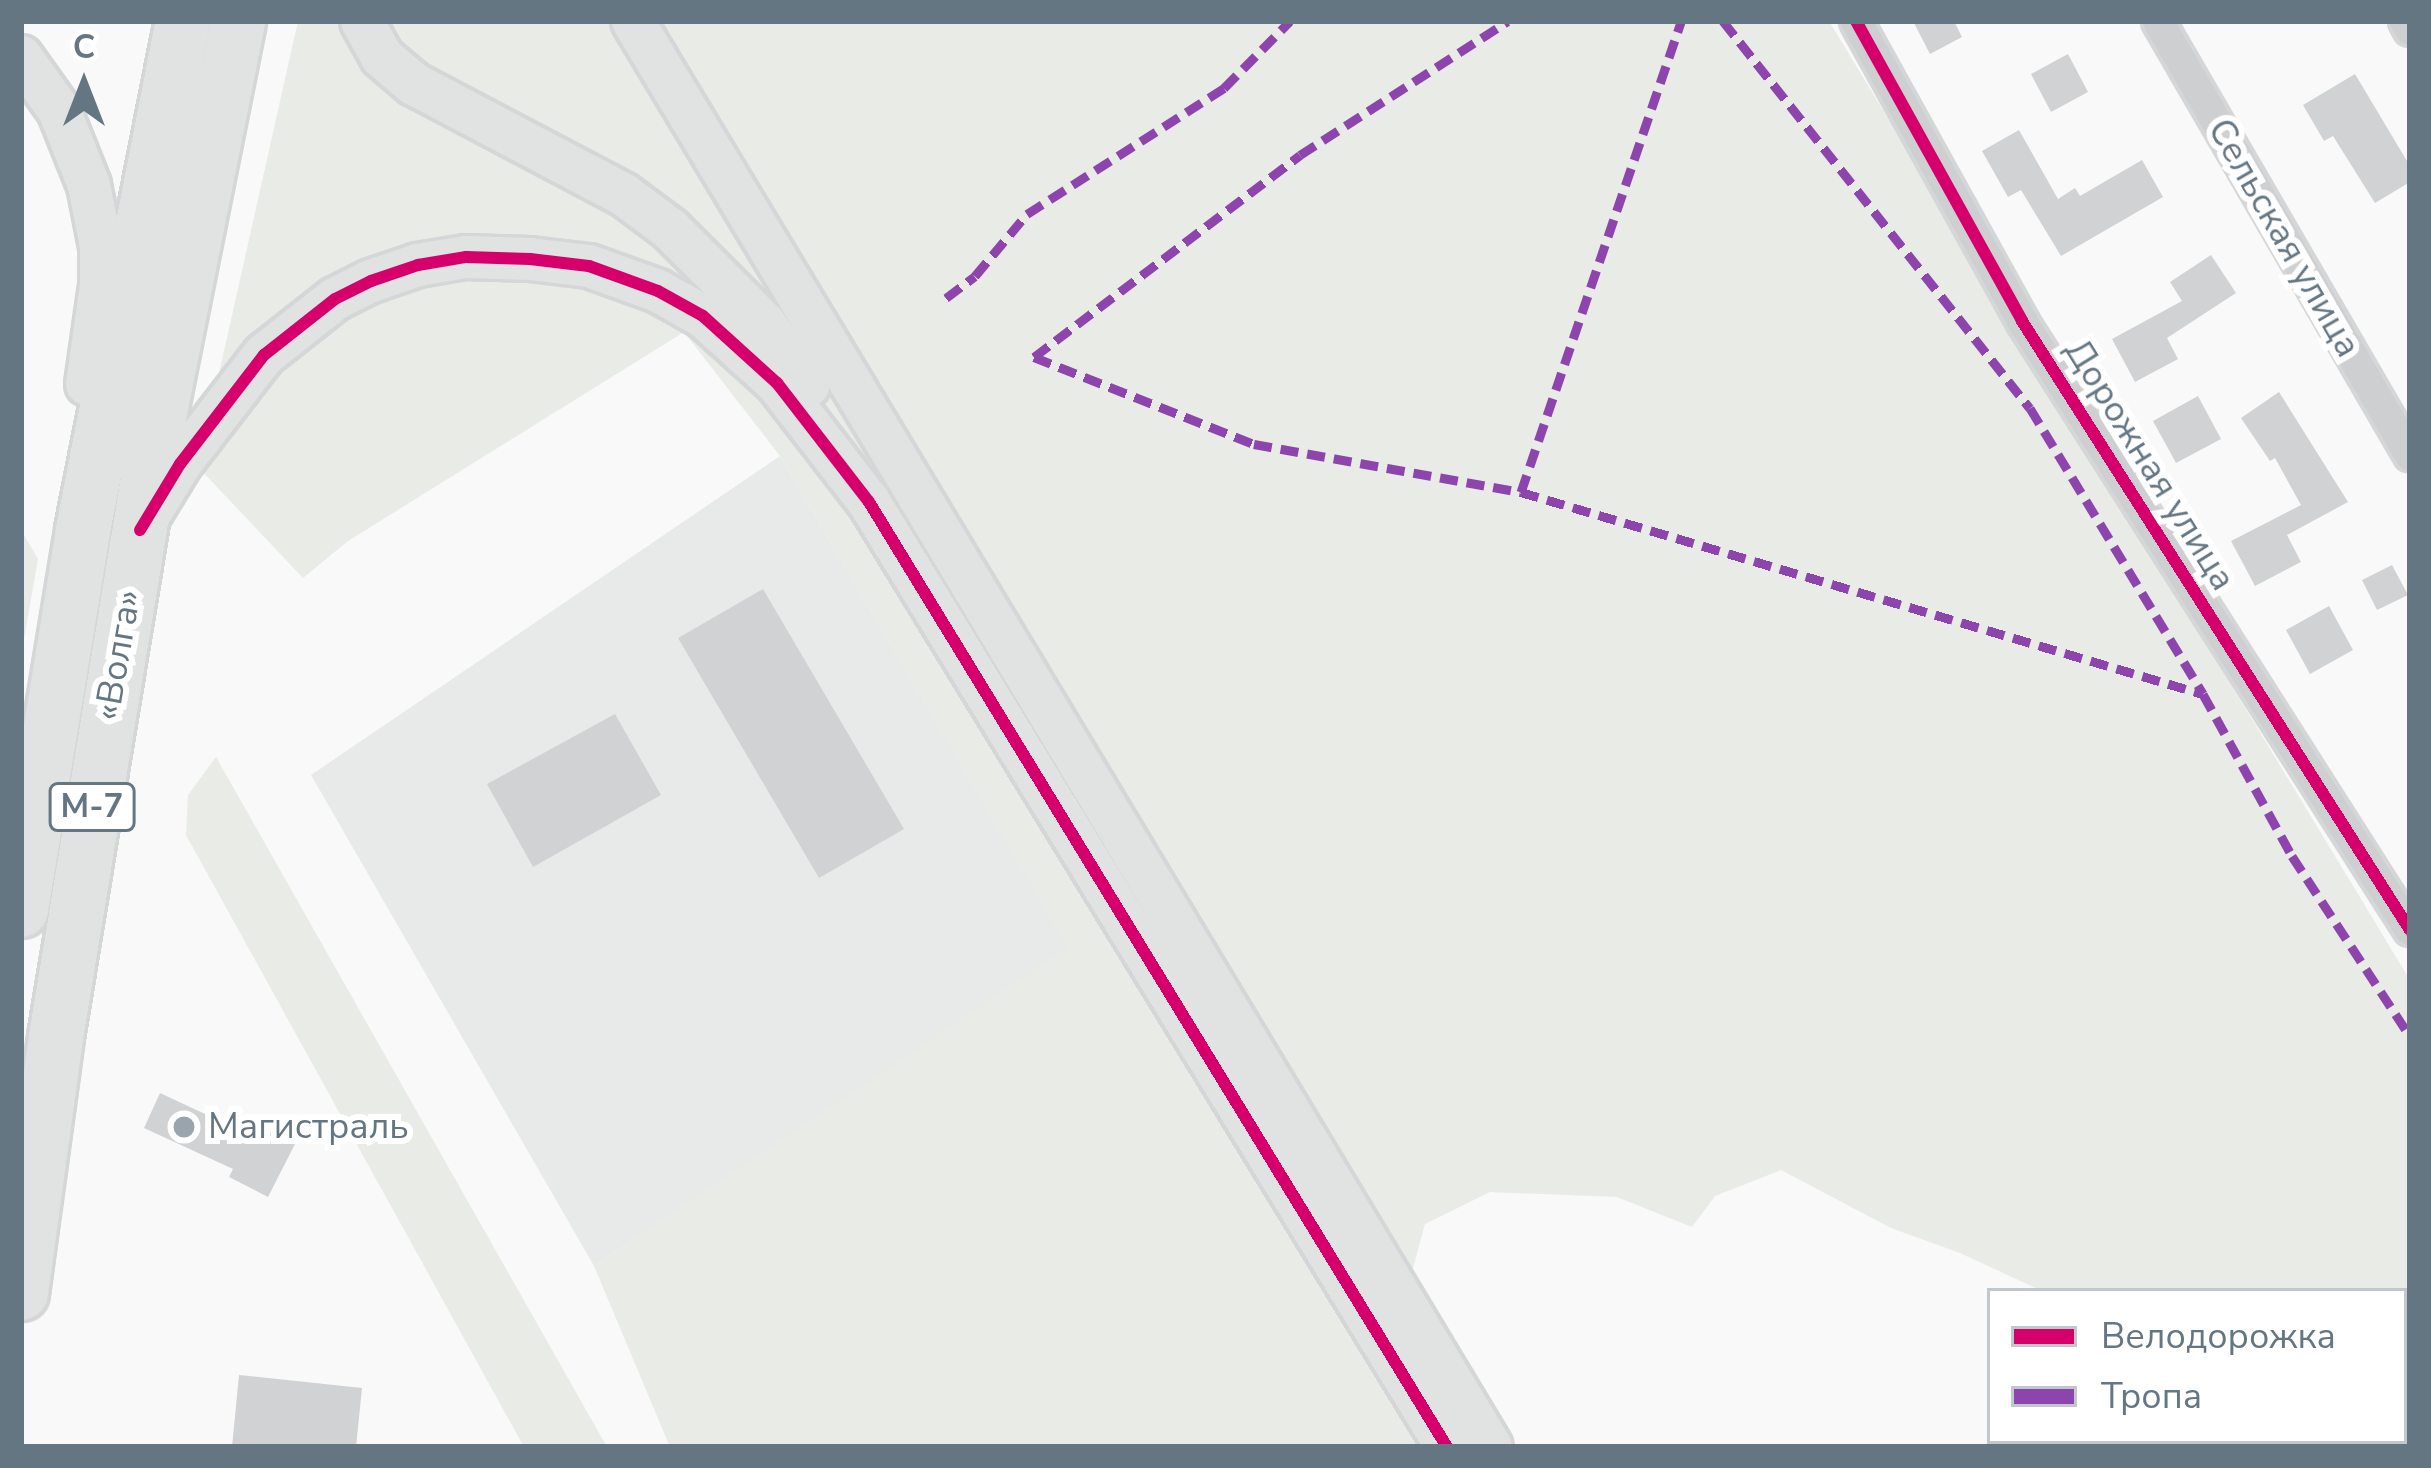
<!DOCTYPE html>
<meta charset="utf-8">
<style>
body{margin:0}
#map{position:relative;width:2431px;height:1468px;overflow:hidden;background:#f9f9f9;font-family:"Nunito Sans",sans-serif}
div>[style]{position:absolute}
.built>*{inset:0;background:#e8e9e9}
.green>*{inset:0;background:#e8ebe6}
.building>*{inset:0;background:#d0d2d3}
.roads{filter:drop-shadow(3px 0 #d5d6d7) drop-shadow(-3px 0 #d5d6d7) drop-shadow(0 3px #d5d6d7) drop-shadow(0 -3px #d5d6d7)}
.street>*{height:30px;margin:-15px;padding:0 15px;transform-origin:15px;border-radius:15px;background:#cecfd0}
.secondary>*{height:42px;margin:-21px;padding:0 21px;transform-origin:21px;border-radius:21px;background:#e1e2e2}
.highway>*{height:54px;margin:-27px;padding:0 27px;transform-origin:27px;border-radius:27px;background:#e1e2e2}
.quiet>*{height:9px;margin-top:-4.5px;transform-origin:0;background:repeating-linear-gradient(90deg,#8e44ad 0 18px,transparent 0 27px)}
.cycleway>*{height:12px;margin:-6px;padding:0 6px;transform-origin:6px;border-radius:6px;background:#d6006c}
.dots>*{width:33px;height:33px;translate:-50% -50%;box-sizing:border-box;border:6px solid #fff;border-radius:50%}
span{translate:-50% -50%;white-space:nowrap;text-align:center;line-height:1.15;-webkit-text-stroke:12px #fff;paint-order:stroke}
.shield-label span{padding:3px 9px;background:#fff;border:3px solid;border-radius:9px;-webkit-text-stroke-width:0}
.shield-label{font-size:33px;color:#657683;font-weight:700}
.street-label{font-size:36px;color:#657683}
.poi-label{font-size:36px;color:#657683}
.left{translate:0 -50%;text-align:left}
.frame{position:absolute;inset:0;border:24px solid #657683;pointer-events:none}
.legend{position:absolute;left:1987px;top:1288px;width:420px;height:156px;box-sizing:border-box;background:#fff;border:3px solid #c1c8cd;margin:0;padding:15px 21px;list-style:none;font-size:36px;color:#657683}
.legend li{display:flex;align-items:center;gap:24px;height:60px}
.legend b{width:60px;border:3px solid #c1c8cd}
.north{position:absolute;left:24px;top:24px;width:120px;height:120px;-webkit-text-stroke:9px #fff;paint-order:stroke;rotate:0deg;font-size:33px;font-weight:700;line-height:48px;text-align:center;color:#657683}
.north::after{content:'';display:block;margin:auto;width:42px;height:54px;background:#657683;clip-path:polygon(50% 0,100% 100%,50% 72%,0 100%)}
</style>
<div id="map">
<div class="built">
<div style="clip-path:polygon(780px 456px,1069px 948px,594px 1266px,311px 775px)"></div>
</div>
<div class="green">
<div style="clip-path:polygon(298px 21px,1829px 21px,2410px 980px,2410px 1447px,2084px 1447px,2086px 1441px,2404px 1441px,2404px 1291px,2042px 1291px,1960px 1253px,1891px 1228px,1781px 1170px,1715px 1196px,1692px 1227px,1617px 1197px,1490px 1192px,1425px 1224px,1397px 1327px,1419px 1447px,670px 1447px,594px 1266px,1068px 947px,780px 456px,684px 332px,348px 541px,303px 578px,198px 467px)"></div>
<div style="clip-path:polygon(21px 530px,38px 559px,21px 657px)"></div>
<div style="clip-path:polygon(216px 757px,607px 1447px,524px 1447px,186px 835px,188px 795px)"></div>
</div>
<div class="building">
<div style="clip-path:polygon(1913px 21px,1954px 21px,1962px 37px,1930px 54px)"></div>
<div style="clip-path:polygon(2068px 54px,2088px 92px,2051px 112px,2031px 74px)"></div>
<div style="clip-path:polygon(2355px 74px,2410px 166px,2410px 182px,2375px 203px,2333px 136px,2324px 141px,2303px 105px)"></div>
<div style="clip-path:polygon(2019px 130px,2058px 199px,2075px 188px,2080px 196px,2142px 160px,2163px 197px,2061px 256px,2021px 190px,2008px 197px,1982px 151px)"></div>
<div style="clip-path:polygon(2211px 255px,2236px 293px,2167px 338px,2178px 359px,2135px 382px,2112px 339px,2182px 301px,2170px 282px)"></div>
<div style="clip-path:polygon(2279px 392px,2348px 502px,2287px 535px,2301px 562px,2255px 586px,2231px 541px,2301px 505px,2275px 458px,2270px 461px,2241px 418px)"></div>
<div style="clip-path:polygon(2198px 396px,2221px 439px,2176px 463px,2153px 421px)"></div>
<div style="clip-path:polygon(2392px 565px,2408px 595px,2377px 610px,2362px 580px)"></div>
<div style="clip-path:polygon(763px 589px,904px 829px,819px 878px,678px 638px)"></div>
<div style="clip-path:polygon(2329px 606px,2353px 650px,2310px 674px,2286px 630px)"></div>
<div style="clip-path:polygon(615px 714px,661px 795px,533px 867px,487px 784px)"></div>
<div style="clip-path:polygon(160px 1093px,250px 1135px,256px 1124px,295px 1144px,268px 1197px,229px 1177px,233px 1169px,144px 1128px)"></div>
<div style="clip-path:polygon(239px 1375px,362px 1388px,356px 1447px,232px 1447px)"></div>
</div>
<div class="roads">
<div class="street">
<div style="left:1856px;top:21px;width:343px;rotate:61deg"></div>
<div style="left:2022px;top:321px;width:722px;rotate:57.5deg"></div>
<div style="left:2158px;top:21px;width:502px;rotate:59.86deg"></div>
<div style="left:2405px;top:21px;width:10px;rotate:61deg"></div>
</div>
<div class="secondary">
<div style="left:362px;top:21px;width:41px;rotate:60.9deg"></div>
<div style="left:382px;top:57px;width:42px;rotate:40.2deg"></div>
<div style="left:414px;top:84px;width:236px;rotate:27.8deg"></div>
<div style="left:623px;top:194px;width:59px;rotate:36.7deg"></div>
<div style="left:670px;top:229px;width:134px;rotate:45deg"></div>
<div style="left:765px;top:324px;width:75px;rotate:54.8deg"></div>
<div style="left:633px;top:21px;width:1664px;rotate:58.97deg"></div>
<div style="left:21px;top:57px;width:65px;rotate:54.4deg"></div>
<div style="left:59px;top:110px;width:81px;rotate:68.2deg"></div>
<div style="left:89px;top:185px;width:62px;rotate:78.9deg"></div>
<div style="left:101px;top:246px;width:40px;rotate:90deg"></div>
<div style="left:101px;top:286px;width:99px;rotate:98.1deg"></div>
<div style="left:147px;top:518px;width:63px;rotate:-58.6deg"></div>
<div style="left:180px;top:464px;width:138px;rotate:-52.4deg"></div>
<div style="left:264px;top:355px;width:90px;rotate:-38.3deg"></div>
<div style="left:335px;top:299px;width:40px;rotate:-26.6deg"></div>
<div style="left:371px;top:281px;width:50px;rotate:-18.8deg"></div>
<div style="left:418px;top:265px;width:49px;rotate:-9.5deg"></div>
<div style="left:466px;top:257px;width:64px;rotate:1.8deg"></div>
<div style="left:530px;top:259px;width:59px;rotate:6.8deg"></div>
<div style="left:589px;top:266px;width:73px;rotate:19.9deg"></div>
<div style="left:658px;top:291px;width:51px;rotate:29.1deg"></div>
<div style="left:703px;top:316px;width:100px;rotate:42.2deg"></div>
<div style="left:777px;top:383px;width:150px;rotate:52.3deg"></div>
<div style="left:869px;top:502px;width:1108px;rotate:58.55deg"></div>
</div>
<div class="highway">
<div style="left:21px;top:910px;width:385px;rotate:-80.7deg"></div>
<div style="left:83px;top:530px;width:519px;rotate:-78.89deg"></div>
<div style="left:21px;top:1293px;width:258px;rotate:-82.2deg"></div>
<div style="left:56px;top:1037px;width:608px;rotate:-80.63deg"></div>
<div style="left:155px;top:437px;width:424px;rotate:-78.7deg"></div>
</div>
</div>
<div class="quiet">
<div style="left:1723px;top:21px;width:494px;rotate:51.6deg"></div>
<div style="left:2030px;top:408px;width:334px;rotate:58.8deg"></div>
<div style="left:946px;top:298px;width:36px;rotate:-37deg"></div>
<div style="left:975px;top:276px;width:81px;rotate:-50deg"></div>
<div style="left:1027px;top:214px;width:234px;rotate:-32.6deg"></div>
<div style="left:1224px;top:88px;width:94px;rotate:-45.4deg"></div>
<div style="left:1034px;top:357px;width:237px;rotate:21.6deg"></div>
<div style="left:1254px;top:444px;width:271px;rotate:10.2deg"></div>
<div style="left:1521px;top:492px;width:711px;rotate:16.5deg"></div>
<div style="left:2203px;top:694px;width:185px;rotate:61.2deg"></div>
<div style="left:2292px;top:856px;width:215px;rotate:56.8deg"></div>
<div style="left:1034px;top:357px;width:334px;rotate:-37.2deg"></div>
<div style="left:1300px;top:155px;width:247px;rotate:-32.8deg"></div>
<div style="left:1521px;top:492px;width:497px;rotate:-71.2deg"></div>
</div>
<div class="cycleway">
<div style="left:1856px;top:21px;width:343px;rotate:61deg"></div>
<div style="left:2022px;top:321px;width:722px;rotate:57.5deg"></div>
<div style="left:140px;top:530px;width:77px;rotate:-58.8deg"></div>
<div style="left:180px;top:464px;width:138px;rotate:-52.4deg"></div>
<div style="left:264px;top:355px;width:90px;rotate:-38.3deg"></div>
<div style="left:335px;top:299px;width:40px;rotate:-26.6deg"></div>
<div style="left:371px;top:281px;width:50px;rotate:-18.8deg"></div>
<div style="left:418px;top:265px;width:49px;rotate:-9.5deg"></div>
<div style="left:466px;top:257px;width:64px;rotate:1.8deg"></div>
<div style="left:530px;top:259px;width:59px;rotate:6.8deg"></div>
<div style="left:589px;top:266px;width:73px;rotate:19.9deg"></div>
<div style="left:658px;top:291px;width:51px;rotate:29.1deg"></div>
<div style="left:703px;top:316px;width:100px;rotate:42.2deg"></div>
<div style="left:777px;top:383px;width:150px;rotate:52.3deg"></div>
<div style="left:869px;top:502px;width:1108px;rotate:58.55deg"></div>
</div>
<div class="dots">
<div style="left:184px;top:1127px;background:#99a4ac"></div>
</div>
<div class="shield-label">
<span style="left:92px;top:807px">М-7</span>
</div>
<div class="street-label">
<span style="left:2284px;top:238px;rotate:60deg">Сельская улица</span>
<span style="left:2150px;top:465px;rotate:58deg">Дорожная улица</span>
<span style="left:118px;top:655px;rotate:-80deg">«Волга»</span>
</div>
<div class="poi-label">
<span class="left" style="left:208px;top:1127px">Магистраль</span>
</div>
<div class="frame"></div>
<ul class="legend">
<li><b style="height:15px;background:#d6006c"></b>Велодорожка</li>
<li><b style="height:15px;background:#8e44ad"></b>Тропа</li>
</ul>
<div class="north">С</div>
</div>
